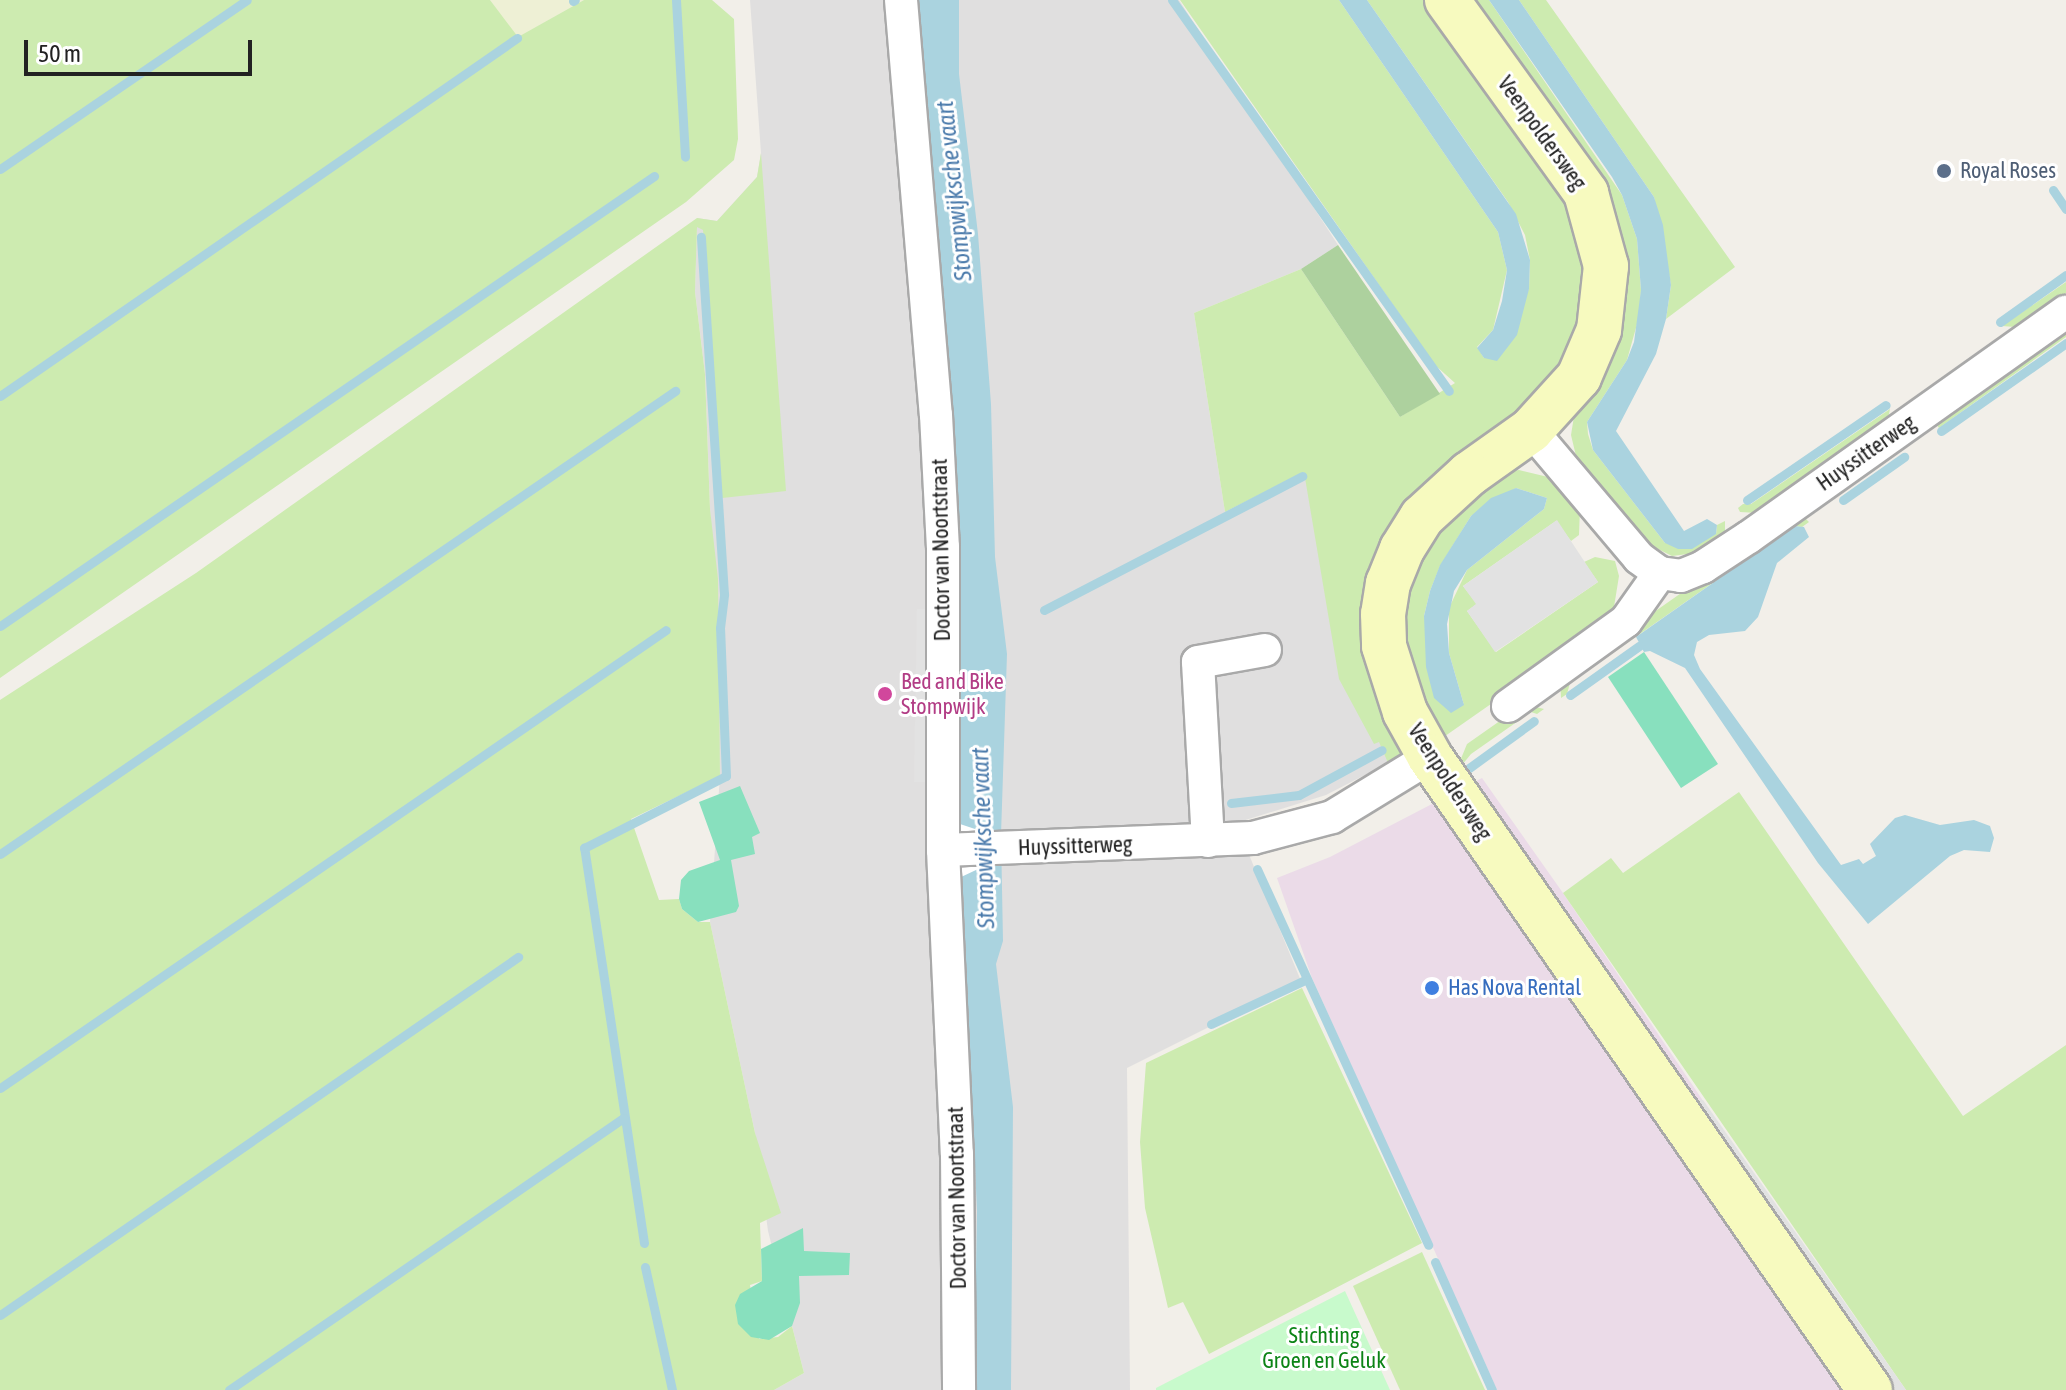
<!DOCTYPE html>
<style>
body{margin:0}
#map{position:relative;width:2066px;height:1390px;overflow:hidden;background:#f2efe9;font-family:"Asap Condensed",sans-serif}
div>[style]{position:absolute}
.residential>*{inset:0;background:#e0dfdf}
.industrial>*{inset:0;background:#ebdbe8}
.farmland>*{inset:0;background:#eef0d5}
.grass>*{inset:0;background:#cdebb0}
.forest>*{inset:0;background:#add19e}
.park>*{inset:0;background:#c8facc}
.pitch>*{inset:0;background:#88e0be}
.parking>*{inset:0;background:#e2e2e2}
.water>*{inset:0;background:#aad3df}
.pier>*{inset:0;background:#fff}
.stream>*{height:9px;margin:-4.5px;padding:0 4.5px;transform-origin:4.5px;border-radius:4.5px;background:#aad3df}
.roads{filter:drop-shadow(2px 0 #a9a9a9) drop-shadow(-2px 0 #a9a9a9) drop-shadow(0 2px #a9a9a9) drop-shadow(0 -2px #a9a9a9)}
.street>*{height:32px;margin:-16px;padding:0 16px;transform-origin:16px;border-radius:16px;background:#fff}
.secondary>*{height:44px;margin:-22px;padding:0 22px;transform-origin:22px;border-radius:22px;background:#f7fabf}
.dots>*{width:22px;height:22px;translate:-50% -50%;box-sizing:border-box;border:4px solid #fff;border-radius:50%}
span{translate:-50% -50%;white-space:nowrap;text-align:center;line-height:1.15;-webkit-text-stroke:6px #fff;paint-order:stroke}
.street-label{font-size:22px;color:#222}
.service-label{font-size:22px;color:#4e5e75}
.left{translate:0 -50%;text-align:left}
.hotel-label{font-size:22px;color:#b23c85}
.shop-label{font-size:22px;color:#366cbe}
.park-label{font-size:22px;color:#0c8416}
.water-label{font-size:24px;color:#4a7aab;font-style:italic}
.scale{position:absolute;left:24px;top:40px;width:228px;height:36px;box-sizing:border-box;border:4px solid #222;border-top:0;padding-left:10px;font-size:24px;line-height:28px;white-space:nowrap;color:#222;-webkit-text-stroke:6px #fff;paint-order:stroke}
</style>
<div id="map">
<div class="residential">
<div style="clip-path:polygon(750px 0,1179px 0,1338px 245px,1301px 269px,1194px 313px,1225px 512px,1304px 472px,1351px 650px,1390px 762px,1326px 795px,1236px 823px,1301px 981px,1127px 1068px,1130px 1390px,774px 1390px,804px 1373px,768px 1231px,755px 1133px,710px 922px,720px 775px,705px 374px,695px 292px,697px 218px,717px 221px,757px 177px,761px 153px)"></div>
</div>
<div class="industrial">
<div style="clip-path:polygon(1482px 778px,1563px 893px,1898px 1390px,1497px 1390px,1312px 978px,1277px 878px,1330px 857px)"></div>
</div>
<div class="farmland">
<div style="clip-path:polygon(490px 0,584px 0,517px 38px)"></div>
</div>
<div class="grass">
<div style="clip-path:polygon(0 0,490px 0,518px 37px,584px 0,712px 0,734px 19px,738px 139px,734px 160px,686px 202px,0 678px)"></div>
<div style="clip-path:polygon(1180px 0,1339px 0,1498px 232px,1507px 270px,1493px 330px,1477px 347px,1484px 358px,1529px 289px,1530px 260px,1525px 235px,1508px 202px,1367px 0,1430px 0,1557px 180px,1582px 241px,1584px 276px,1581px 309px,1571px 342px,1557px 372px,1536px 397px,1481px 444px,1366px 655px,1376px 696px,1414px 756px,1392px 772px,1379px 742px,1374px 744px,1339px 679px,1304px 472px,1225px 512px,1194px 313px,1301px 269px,1400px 417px,1455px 383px,1435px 365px)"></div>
<div style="clip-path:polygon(1470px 0,1489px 0,1622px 195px,1637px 239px,1641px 290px,1639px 317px,1627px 360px,1587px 422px,1588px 434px,1593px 450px,1665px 543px,1716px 534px,1717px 525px,1725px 521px,1725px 535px,1703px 552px,1672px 556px,1646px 543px,1576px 456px,1571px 435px,1575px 410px,1615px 345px,1626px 308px,1623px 242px,1611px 204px)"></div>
<div style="clip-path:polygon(1519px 0,1546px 0,1735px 267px,1666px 319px,1671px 285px,1654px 197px)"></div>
<div style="clip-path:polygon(761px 153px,786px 491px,722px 498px,703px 230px,697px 227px,695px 292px,705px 374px,710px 509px,718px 579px,720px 776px,631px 819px,659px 900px,679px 899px,682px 909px,698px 922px,710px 922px,755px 1133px,781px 1213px,760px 1223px,762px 1281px,750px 1285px,759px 1339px,778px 1337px,792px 1326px,804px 1373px,774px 1390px,0 1390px,0 700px,196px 573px,697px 218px,717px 221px,757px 177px)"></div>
<div style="clip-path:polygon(2066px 282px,2066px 293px,2015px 327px,2002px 326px)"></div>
<div style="clip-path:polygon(2066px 324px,2066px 337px,1939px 428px,1936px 424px)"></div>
<div style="clip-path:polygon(1890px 409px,1886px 428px,1758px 513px,1740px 512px,1738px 508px,1743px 504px,1751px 504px)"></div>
<div style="clip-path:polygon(evenodd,1519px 470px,1548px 477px,1580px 508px,1579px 535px,1571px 541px,1556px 521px,1463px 586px,1477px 604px,1467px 611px,1496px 652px,1598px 582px,1584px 562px,1595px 557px,1615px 561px,1619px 576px,1614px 607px,1594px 632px,1438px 741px,1407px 665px,1403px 616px,1407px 591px,1414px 569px,1447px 514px,1506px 472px,1519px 470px,1516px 488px,1547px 498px,1544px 509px,1467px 570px,1449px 608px,1449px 653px,1464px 705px,1424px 616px,1430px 591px,1440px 566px,1471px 516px,1516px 488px)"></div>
<div style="clip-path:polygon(1791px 516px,1803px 516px,1809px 522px,1802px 527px,1794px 526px,1570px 683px,1567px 694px,1561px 698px,1560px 678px)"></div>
<div style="clip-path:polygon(1524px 704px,1544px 709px,1537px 714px,1531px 712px,1471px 754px,1462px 765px,1471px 775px,1465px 780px,1458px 766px,1467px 744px)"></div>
<div style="clip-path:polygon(1739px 792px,1963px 1116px,2066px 1045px,2066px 1390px,1906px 1390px,1563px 893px,1611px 858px,1623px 873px)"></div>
<div style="clip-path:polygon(1302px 988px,1422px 1243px,1209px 1354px,1183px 1302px,1168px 1308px,1145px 1208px,1140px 1142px,1146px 1063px)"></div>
<div style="clip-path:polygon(1422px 1252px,1485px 1390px,1400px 1390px,1353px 1286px)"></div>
</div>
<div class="forest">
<div style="clip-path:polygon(1338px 245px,1440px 394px,1400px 417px,1301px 269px)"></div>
</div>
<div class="park">
<div style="clip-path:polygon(1345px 1291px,1390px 1390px,1156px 1390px,1156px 1388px)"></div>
</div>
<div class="pitch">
<div style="clip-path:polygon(1644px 652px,1718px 764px,1681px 788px,1608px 677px)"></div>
<div style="clip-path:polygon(740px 786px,760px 833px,752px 837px,755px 854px,731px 860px,739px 906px,736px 912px,698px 922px,682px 909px,679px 899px,681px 880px,689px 871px,720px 860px,699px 802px)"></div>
<div style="clip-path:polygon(803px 1228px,804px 1251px,850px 1253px,849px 1275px,799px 1276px,800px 1303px,792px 1326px,769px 1340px,751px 1337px,738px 1324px,735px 1305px,740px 1294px,762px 1281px,761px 1249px)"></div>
</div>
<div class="parking">
<div style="clip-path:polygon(1557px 520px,1598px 582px,1495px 652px,1467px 611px,1476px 604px,1463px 586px)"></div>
<div style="clip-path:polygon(917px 609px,929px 609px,926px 782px,914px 782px)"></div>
<div style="clip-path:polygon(1685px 1099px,1703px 1100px,1906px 1390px,1888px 1390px)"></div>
</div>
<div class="water">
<div style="clip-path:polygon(916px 0,959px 0,959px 74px,978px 234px,991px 404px,995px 557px,1007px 654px,1001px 835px,1003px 941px,996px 964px,1013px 1107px,1011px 1390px,974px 1390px,977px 1211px,960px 827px,959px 530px)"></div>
<div style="clip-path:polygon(1339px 0,1367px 0,1516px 214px,1530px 260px,1529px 289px,1517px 335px,1497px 361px,1484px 358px,1477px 348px,1493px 330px,1502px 301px,1507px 270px,1498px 232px)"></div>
<div style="clip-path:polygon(1489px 0,1519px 0,1654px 197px,1663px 225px,1671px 285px,1666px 319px,1656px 354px,1616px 431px,1684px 531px,1707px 519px,1717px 525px,1716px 534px,1692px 549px,1678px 549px,1665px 543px,1593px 450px,1587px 422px,1627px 360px,1634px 342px,1641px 290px,1637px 239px,1622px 195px,1612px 177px)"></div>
<div style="clip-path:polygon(1516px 488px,1547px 498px,1544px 509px,1467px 570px,1454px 591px,1447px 624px,1449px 653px,1464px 705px,1451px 713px,1434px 698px,1426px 667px,1424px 616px,1430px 591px,1440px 565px,1471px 516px,1491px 498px)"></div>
<div style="clip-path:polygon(1794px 526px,1804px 527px,1809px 537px,1777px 563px,1758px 617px,1745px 631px,1709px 635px,1697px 642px,1694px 655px,1700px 669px,1841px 865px,1859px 859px,1863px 864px,1876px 856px,1870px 844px,1895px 818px,1905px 815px,1940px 825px,1974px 820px,1990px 826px,1994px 838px,1990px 852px,1964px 850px,1950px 856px,1868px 924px,1818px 863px,1685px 668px,1650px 651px,1644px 652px,1636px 637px)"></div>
</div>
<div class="pier">
<div style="clip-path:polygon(957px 823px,990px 834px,993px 862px,959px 878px)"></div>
</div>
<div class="stream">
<div style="left:676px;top:0;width:157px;rotate:86.7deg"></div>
<div style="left:1172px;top:0;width:479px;rotate:54.7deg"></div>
<div style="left:573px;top:1px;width:2px;rotate:-27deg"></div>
<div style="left:0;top:169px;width:299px;rotate:-34.4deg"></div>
<div style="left:2053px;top:190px;width:23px;rotate:56deg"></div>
<div style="left:2000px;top:322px;width:81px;rotate:-35.5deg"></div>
<div style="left:0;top:396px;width:629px;rotate:-34.7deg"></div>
<div style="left:1941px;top:431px;width:153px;rotate:-35.1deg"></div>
<div style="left:1747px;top:500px;width:168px;rotate:-34.4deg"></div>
<div style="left:1843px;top:500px;width:75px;rotate:-35.2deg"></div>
<div style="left:1044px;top:610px;width:291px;rotate:-27.4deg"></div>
<div style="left:0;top:626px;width:794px;rotate:-34.53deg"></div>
<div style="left:1570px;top:695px;width:85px;rotate:-35.4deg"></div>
<div style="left:1469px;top:768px;width:80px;rotate:-35.9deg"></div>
<div style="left:1231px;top:803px;width:68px;rotate:-6.7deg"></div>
<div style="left:1299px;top:795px;width:94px;rotate:-28.5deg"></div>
<div style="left:0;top:854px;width:819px;rotate:-34.45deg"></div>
<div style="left:1257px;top:869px;width:413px;rotate:65.5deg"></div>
<div style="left:1211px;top:1024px;width:104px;rotate:-25.1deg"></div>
<div style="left:0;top:1088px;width:808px;rotate:-34.52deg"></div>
<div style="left:644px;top:1243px;width:400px;rotate:-98.6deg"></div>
<div style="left:584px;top:848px;width:159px;rotate:-26.9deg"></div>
<div style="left:726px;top:776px;width:148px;rotate:-92.3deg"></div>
<div style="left:720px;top:628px;width:34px;rotate:-83deg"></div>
<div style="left:724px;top:594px;width:358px;rotate:-93.7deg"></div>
<div style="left:1435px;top:1262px;width:140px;rotate:66deg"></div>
<div style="left:645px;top:1267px;width:126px;rotate:77.6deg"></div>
<div style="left:0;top:1315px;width:630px;rotate:-34.65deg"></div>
<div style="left:229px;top:1390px;width:479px;rotate:-34.6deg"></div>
</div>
<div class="roads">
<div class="street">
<div style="left:901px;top:0;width:416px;rotate:85.2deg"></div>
<div style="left:936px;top:415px;width:132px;rotate:87deg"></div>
<div style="left:943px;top:547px;width:303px;rotate:90deg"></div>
<div style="left:943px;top:850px;width:304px;rotate:87.4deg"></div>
<div style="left:957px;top:1154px;width:236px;rotate:89.5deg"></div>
<div style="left:1531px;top:430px;width:167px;rotate:49.8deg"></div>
<div style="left:1639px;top:558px;width:26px;rotate:36deg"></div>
<div style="left:1660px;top:573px;width:21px;rotate:8deg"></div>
<div style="left:1681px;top:576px;width:24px;rotate:-22deg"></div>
<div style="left:1703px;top:567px;width:55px;rotate:-33.1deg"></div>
<div style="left:1749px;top:537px;width:389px;rotate:-35.4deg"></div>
<div style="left:1508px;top:706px;width:145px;rotate:-35.8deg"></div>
<div style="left:1626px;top:621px;width:59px;rotate:-54.7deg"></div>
<div style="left:1208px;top:841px;width:179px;rotate:-93.2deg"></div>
<div style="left:1198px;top:662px;width:68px;rotate:-10.2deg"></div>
<div style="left:943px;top:850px;width:310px;rotate:-2.2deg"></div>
<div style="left:1253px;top:838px;width:82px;rotate:-14.9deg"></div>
<div style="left:1332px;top:817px;width:115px;rotate:-31.5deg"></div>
</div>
<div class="secondary">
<div style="left:1447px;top:0;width:238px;rotate:54.2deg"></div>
<div style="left:1586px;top:193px;width:76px;rotate:74.7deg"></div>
<div style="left:1606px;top:266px;width:64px;rotate:96.2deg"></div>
<div style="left:1599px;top:330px;width:51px;rotate:113.1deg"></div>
<div style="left:1579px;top:377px;width:72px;rotate:132.2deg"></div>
<div style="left:1531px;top:430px;width:76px;rotate:144.6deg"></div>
<div style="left:1469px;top:474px;width:64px;rotate:137.5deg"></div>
<div style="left:1422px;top:517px;width:38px;rotate:122deg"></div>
<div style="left:1402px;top:549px;width:37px;rotate:112deg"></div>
<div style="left:1388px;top:583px;width:31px;rotate:99deg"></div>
<div style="left:1383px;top:614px;width:32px;rotate:88deg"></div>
<div style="left:1384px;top:646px;width:69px;rotate:72.3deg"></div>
<div style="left:1405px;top:712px;width:51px;rotate:60.9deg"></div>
<div style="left:1430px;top:757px;width:771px;rotate:55.2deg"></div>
</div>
</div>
<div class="dots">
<div style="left:1944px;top:171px;background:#5c6f8a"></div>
<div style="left:885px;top:694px;background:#d1479c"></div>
<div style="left:1432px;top:988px;background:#3f7fe0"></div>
</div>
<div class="street-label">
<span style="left:1542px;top:133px;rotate:54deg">Veenpoldersweg</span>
<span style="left:1866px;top:453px;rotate:-35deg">Huyssitterweg</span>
<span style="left:941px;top:550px;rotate:-91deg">Doctor van Noortstraat</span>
<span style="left:1450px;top:782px;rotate:57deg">Veenpoldersweg</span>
<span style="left:1075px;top:846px;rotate:-2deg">Huyssitterweg</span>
<span style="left:957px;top:1198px;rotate:-91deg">Doctor van Noortstraat</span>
</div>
<div class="service-label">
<span class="left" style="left:1960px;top:171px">Royal Roses</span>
</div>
<div class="hotel-label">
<span class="left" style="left:901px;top:694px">Bed and Bike<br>Stompwijk</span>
</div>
<div class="shop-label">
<span class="left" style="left:1448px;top:988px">Has Nova Rental</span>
</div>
<div class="park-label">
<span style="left:1324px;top:1348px">Stichting<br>Groen en Geluk</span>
</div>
<div class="water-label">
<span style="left:954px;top:191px;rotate:-96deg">Stompwijksche vaart</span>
<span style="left:983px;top:838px;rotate:-92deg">Stompwijksche vaart</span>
</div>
<div class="scale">50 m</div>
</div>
